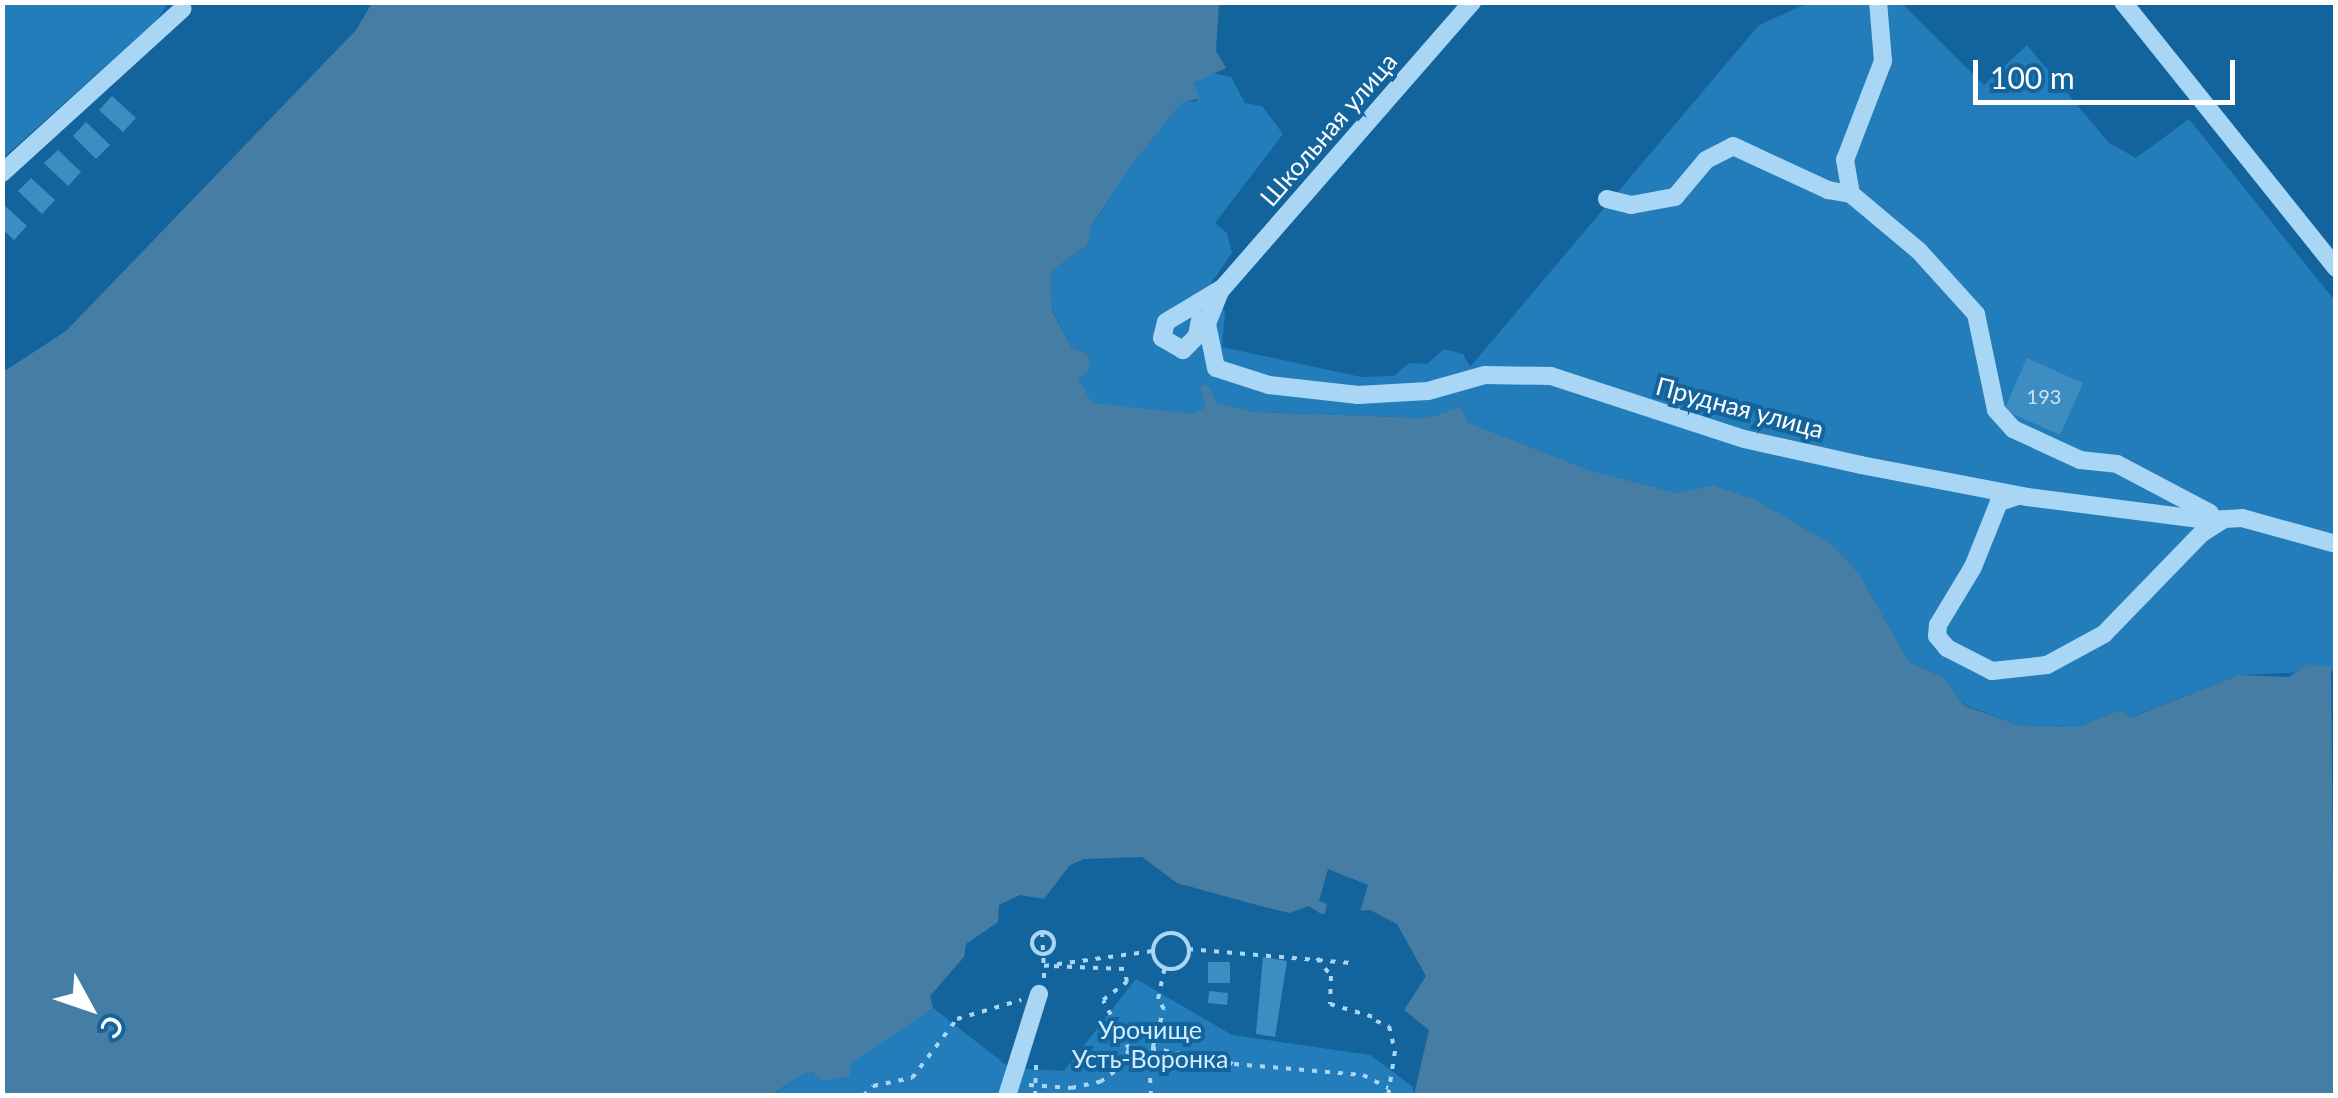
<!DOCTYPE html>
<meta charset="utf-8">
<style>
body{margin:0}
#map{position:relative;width:2338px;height:1098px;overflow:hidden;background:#13649c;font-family:Lato,sans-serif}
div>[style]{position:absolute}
.green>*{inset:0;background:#227dba}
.water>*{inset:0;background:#467da5}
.pier>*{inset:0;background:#13649c}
.building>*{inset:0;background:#3d8dc3}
.path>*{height:4px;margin-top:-2px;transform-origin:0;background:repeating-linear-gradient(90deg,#a9d6f4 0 5px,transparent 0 13px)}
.path>.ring{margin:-2px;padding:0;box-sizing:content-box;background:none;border:4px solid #a9d6f4;border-radius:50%}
.minor>*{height:18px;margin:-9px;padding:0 9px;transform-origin:9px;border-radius:9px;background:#a9d6f4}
span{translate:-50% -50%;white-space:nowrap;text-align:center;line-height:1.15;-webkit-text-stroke:8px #13649c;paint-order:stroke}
.number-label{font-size:20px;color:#cee2f0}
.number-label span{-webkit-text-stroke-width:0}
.street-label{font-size:25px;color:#fff}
.park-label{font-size:25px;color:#d2ecfd}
.frame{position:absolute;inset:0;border:5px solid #fff;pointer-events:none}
.north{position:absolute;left:40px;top:958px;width:100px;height:100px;-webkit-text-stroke:8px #13649c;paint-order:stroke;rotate:130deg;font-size:28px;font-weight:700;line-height:40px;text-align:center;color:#fff}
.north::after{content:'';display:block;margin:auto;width:35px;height:45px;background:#fff;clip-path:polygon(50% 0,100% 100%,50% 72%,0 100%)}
.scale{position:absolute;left:1973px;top:60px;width:262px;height:45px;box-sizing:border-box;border:5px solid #fff;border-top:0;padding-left:12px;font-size:30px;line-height:35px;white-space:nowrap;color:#fff;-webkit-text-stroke:8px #13649c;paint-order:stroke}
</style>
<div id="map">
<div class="green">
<div style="clip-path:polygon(3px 3px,168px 3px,158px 19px,3px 158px)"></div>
<div style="clip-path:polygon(1808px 3px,1901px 3px,1984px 85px,2027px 45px,2108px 142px,2136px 158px,2189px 119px,2335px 301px,2335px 671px,2239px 675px,2129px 718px,2120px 710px,2078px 727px,2022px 726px,1965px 705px,1943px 678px,1909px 662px,1860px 575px,1833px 545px,1756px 500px,1712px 485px,1678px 493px,1592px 471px,1469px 423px,1460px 407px,1427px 418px,1255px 412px,1216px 403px,1195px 414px,1159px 415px,1091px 403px,1080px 388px,1072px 348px,1052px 310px,1051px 271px,1087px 246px,1092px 226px,1130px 167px,1181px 102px,1197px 101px,1192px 83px,1207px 72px,1231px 77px,1245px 103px,1262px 106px,1283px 134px,1215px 223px,1227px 233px,1232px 253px,1211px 283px,1225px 312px,1222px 347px,1361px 377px,1394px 376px,1409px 363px,1427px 364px,1444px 349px,1463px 354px,1470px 367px,1759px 25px)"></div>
<div style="clip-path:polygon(1136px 979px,1232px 1035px,1370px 1055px,1412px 1086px,1414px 1095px,771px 1096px,804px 1074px,849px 1064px,933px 1008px,1010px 1068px,1064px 1071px)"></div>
</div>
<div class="water">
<div style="clip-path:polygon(372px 3px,1219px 3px,1216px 51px,1226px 68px,1193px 83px,1200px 98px,1181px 103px,1130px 167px,1092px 225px,1087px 246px,1051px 271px,1052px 311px,1072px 348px,1087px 354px,1091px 368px,1078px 379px,1092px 403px,1194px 414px,1206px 407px,1200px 386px,1208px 385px,1216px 403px,1255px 412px,1427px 418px,1460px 407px,1469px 423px,1592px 471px,1678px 493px,1712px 485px,1756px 500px,1833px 545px,1860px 575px,1909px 662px,1944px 678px,1965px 706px,2022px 726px,2078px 727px,2120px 710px,2130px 718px,2239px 675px,2289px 677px,2308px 664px,2331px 667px,2335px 1095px,1414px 1095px,1429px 1030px,1404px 1010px,1426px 976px,1397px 924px,1370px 910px,1321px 914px,1309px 906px,1289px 913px,1253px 904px,1177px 883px,1142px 857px,1084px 859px,1070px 865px,1044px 899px,1020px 895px,999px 905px,998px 922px,966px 944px,964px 957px,930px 996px,933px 1008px,850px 1064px,850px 1076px,821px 1081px,813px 1072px,804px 1074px,771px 1095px,3px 1096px,3px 372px,66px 331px,356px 30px)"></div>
</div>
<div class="pier">
<div style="clip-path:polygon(1328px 869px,1368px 885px,1359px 915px,1324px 918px,1327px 904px,1319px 901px)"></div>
</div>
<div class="building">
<div style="clip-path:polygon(112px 96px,136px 118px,123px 132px,99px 110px)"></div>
<div style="clip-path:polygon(86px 122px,110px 145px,96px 159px,73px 136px)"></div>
<div style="clip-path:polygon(58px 150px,81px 172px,68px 186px,44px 163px)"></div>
<div style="clip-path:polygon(31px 178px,55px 200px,42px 214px,18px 191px)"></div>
<div style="clip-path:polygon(2px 203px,27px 226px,14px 240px,2px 229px)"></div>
<div style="clip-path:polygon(2027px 358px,2083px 383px,2060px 435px,2004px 410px)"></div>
<div style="clip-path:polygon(1263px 957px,1287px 961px,1275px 1037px,1256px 1034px)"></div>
<div style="clip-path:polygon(1208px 962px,1230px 962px,1230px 983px,1208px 983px)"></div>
<div style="clip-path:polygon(1209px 991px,1228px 993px,1227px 1005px,1208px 1003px)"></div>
</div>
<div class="path">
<div style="left:1042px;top:932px;width:34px;rotate:87deg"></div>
<div class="ring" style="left:1032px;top:932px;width:18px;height:18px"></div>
<div class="ring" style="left:1153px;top:933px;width:32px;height:32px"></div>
<div style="left:1188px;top:949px;width:163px;rotate:4.9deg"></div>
<div style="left:1317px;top:958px;width:23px;rotate:52deg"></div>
<div style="left:1331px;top:976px;width:28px;rotate:92deg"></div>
<div style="left:1330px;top:1004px;width:52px;rotate:16.7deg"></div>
<div style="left:1044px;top:978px;width:12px;rotate:-90deg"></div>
<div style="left:1044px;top:966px;width:110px;rotate:-7.8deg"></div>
<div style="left:1376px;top:1021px;width:14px;rotate:21deg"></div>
<div style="left:1389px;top:1026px;width:26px;rotate:77deg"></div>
<div style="left:1395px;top:1051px;width:46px;rotate:98.8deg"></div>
<div style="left:1151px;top:1048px;width:85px;rotate:10.9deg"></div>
<div style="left:1234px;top:1064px;width:129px;rotate:4.9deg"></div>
<div style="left:1363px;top:1075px;width:28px;rotate:27deg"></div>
<div style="left:1029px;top:1085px;width:42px;rotate:4.1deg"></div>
<div style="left:1071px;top:1088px;width:30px;rotate:-12deg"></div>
<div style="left:1100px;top:1082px;width:27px;rotate:-36deg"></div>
<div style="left:1122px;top:1066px;width:18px;rotate:-68deg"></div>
<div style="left:1129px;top:1049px;width:55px;rotate:-118deg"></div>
<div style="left:1103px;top:1000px;width:30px;rotate:-37deg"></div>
<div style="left:1127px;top:982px;width:13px;rotate:-103deg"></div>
<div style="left:1124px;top:969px;width:74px;rotate:-177.7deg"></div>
<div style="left:863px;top:1096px;width:14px;rotate:-45deg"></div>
<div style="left:873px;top:1086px;width:40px;rotate:-12deg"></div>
<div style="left:912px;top:1078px;width:74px;rotate:-52.7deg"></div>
<div style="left:957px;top:1019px;width:67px;rotate:-16.5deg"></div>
<div style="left:1035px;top:1096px;width:31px;rotate:-88deg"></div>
<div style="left:1151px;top:1096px;width:36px;rotate:-93deg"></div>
<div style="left:1149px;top:1060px;width:53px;rotate:-73.6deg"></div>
<div style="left:1164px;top:1009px;width:12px;rotate:-121deg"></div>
<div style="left:1158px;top:999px;width:33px;rotate:-78deg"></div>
</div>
<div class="minor">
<div style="left:2123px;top:2px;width:341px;rotate:51.3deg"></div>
<div style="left:2px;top:173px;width:244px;rotate:-42.3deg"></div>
<div style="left:1851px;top:194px;width:35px;rotate:-100deg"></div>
<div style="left:1845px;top:160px;width:106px;rotate:-69deg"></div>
<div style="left:1883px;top:61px;width:59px;rotate:-94.8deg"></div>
<div style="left:1607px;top:199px;width:25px;rotate:14deg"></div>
<div style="left:1631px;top:205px;width:45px;rotate:-10.3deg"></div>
<div style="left:1675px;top:197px;width:48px;rotate:-50deg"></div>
<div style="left:1706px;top:160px;width:30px;rotate:-27deg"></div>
<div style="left:1733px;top:146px;width:105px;rotate:24.9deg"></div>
<div style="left:1828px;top:190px;width:23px;rotate:10deg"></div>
<div style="left:1851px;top:194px;width:89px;rotate:40deg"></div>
<div style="left:1919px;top:251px;width:85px;rotate:47.9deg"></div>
<div style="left:1976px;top:314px;width:98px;rotate:78.2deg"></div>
<div style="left:1996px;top:410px;width:25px;rotate:48deg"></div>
<div style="left:2013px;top:429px;width:74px;rotate:24.8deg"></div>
<div style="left:2080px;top:460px;width:37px;rotate:6deg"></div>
<div style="left:2117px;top:464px;width:105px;rotate:27.8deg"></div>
<div style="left:1221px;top:289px;width:38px;rotate:112deg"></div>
<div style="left:1207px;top:324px;width:45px;rotate:78.4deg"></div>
<div style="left:1216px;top:368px;width:56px;rotate:17.8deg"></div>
<div style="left:1269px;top:385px;width:90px;rotate:6.4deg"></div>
<div style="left:1358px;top:395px;width:70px;rotate:-3.3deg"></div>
<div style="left:1428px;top:391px;width:59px;rotate:-15.7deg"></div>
<div style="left:1485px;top:375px;width:66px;rotate:0.9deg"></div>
<div style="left:1551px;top:376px;width:203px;rotate:18.1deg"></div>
<div style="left:1744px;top:439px;width:120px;rotate:12.5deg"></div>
<div style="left:1861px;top:465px;width:169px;rotate:10.9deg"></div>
<div style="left:2027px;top:497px;width:180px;rotate:7.3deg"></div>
<div style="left:2206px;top:520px;width:36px;rotate:-3deg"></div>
<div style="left:2242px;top:518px;width:98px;rotate:15.5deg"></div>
<div style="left:1214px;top:298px;width:393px;rotate:-48.9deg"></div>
<div style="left:1200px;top:320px;width:16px;rotate:101deg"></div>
<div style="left:1197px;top:336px;width:20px;rotate:135deg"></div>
<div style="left:1183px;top:350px;width:24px;rotate:-150deg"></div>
<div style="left:1162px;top:338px;width:16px;rotate:-76deg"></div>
<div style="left:1166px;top:322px;width:64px;rotate:-31deg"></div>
<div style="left:2018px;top:496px;width:20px;rotate:162deg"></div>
<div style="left:1999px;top:502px;width:70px;rotate:111.8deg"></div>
<div style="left:1973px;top:567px;width:68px;rotate:121.1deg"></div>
<div style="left:1938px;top:625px;width:11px;rotate:95deg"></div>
<div style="left:1937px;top:636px;width:16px;rotate:50deg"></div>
<div style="left:1947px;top:648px;width:51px;rotate:27.1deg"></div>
<div style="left:1992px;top:671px;width:55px;rotate:-6.2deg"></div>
<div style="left:2047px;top:665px;width:65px;rotate:-28.5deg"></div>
<div style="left:2104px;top:634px;width:141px;rotate:-45.9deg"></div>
<div style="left:2202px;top:533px;width:26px;rotate:-32deg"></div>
<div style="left:1007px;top:1096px;width:107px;rotate:-72.6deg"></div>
</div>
<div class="number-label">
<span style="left:2044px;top:396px">193</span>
</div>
<div class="street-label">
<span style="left:1328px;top:129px;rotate:-49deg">Школьная улица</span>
<span style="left:1740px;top:407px;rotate:15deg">Прудная улица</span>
</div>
<div class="park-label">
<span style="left:1150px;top:1044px">Урочище<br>Усть-Воронка</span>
</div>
<div class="frame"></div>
<div class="north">С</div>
<div class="scale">100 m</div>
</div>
